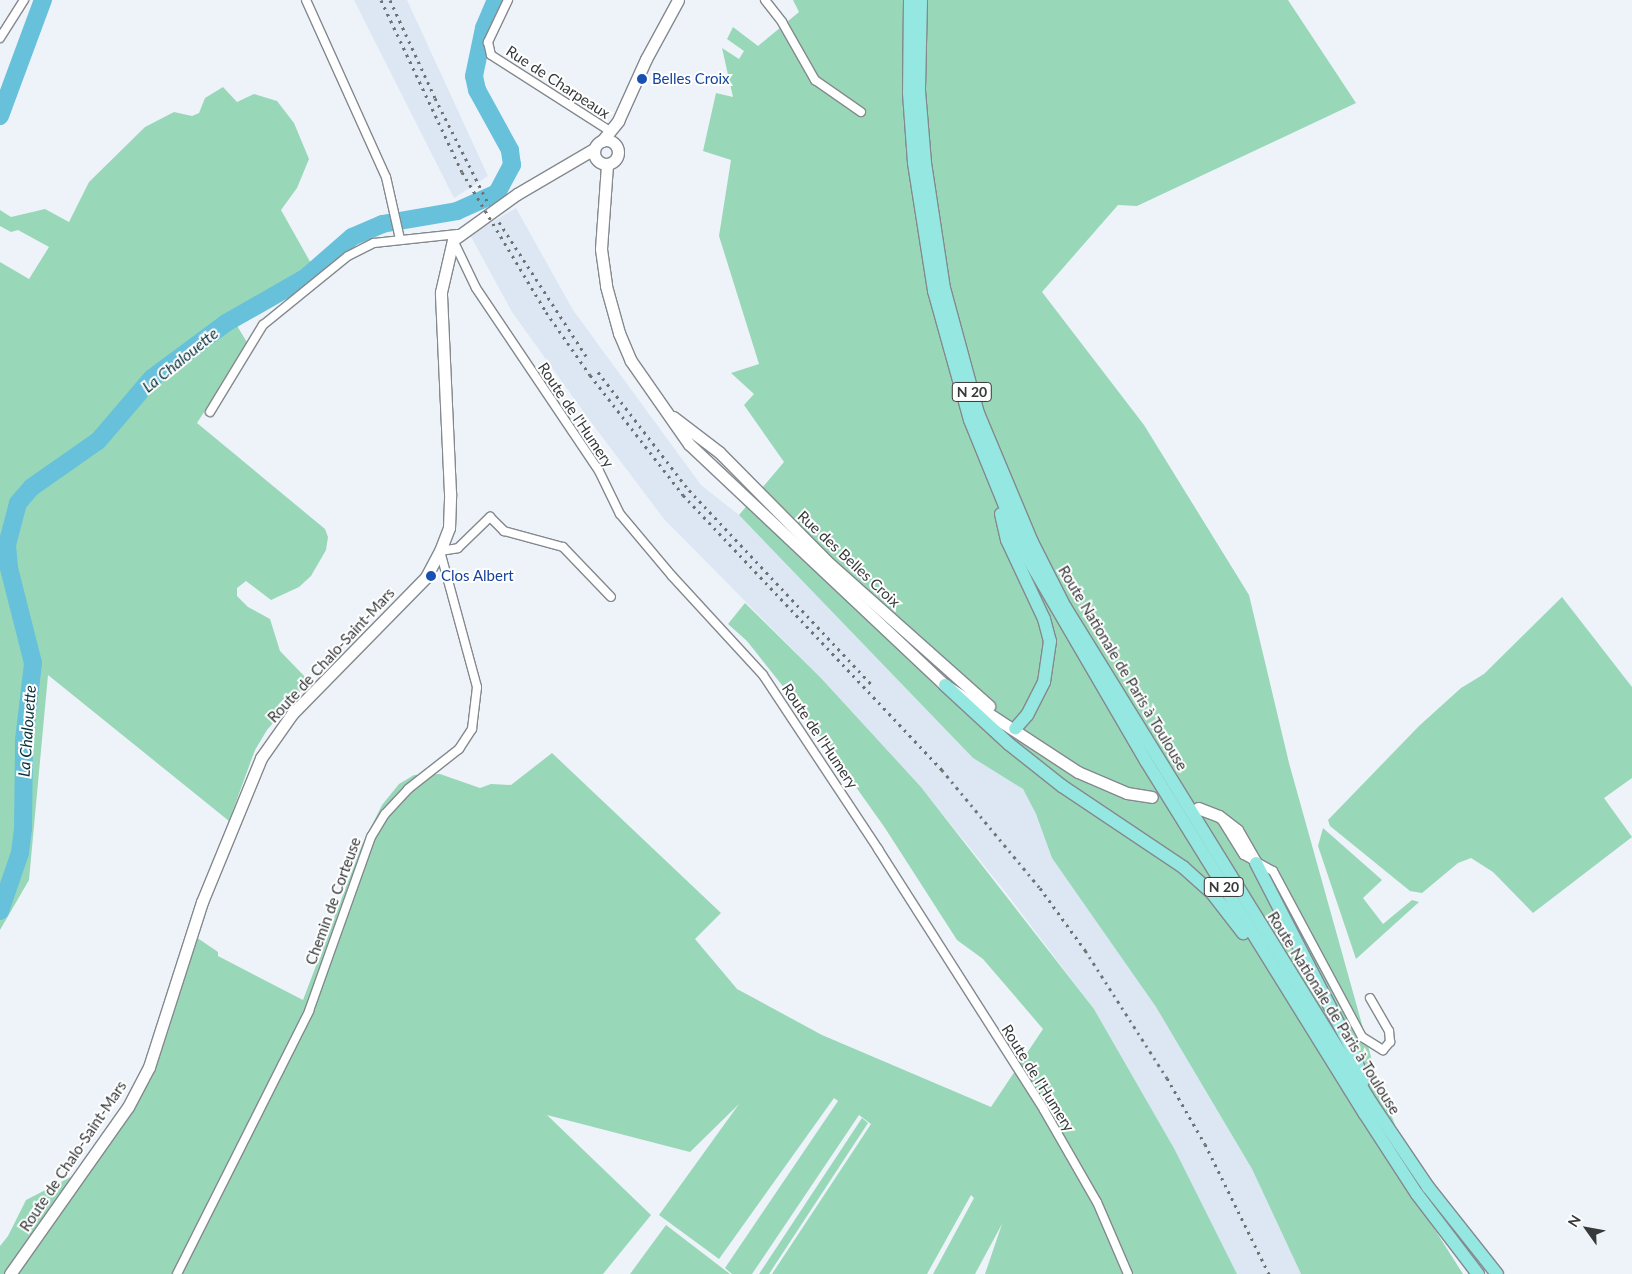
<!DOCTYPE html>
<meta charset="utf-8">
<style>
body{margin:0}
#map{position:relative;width:1632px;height:1274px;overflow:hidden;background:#edf3f9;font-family:Lato,sans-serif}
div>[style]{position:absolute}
.built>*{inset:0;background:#dce7f3}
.green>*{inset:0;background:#98d8b8}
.river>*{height:18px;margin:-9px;padding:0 9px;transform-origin:9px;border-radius:9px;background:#67c1db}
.roads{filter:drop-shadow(1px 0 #84898e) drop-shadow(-1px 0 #84898e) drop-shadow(0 1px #84898e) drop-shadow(0 -1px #84898e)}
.street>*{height:8px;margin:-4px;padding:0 4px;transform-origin:4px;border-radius:4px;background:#fff}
.secondary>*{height:11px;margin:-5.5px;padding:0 5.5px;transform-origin:5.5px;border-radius:5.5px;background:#fff}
.secondary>.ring{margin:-5.5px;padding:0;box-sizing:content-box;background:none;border:11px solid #fff;border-radius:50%}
.primary>*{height:12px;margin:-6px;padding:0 6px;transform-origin:6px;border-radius:6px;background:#95e8e1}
.rail>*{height:3px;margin-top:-1.5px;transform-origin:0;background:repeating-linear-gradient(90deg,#6f7275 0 2.5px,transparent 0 7.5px)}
.dots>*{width:14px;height:14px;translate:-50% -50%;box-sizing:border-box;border:2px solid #fff;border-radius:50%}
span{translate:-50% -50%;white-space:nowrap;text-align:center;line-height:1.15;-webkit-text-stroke:4px #fff;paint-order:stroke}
.shield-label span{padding:1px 4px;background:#fff;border:1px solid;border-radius:4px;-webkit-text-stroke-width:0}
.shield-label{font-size:14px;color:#36383a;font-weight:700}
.transit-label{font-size:15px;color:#164399}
.left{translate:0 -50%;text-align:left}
.street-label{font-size:15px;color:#36383a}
.water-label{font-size:16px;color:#06333e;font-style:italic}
.north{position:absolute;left:1562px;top:1204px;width:50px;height:50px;-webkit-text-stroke:4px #fff;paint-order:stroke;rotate:302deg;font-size:14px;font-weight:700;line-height:20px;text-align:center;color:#36383a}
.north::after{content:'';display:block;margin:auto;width:18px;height:22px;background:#36383a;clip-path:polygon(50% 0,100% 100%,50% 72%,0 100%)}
</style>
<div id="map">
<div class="built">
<div style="clip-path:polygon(354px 0,407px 0,488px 176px,454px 198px)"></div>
<div style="clip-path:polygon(516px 208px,573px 310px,701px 485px,739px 515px,973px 758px,1023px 789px,1036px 814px,1053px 858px,1156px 1007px,1252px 1169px,1301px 1274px,1237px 1274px,1175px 1150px,1094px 1009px,1007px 894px,921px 787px,820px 677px,664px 519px,588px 418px,512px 312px,470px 235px)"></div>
</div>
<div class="green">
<div style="clip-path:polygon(793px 0,1288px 0,1356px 103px,1137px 206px,1118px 205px,1042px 292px,1144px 425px,1249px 595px,1289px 763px,1375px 1071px,1432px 1225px,1463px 1274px,1301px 1274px,1252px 1169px,1156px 1007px,1052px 858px,1036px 814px,1023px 789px,973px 758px,739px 515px,784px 462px,744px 405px,754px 394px,731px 373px,759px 364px,719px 236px,731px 160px,703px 151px,716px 93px,733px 97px,722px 48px,739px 59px,744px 51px,727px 39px,733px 27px,758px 46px,799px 12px)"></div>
<div style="clip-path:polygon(223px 87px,237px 102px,254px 94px,277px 101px,294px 123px,309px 159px,297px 188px,281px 210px,317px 274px,236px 324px,248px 344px,197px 423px,325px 529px,328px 537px,326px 550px,311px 576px,299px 587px,271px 600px,246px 581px,237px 588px,237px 596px,248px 607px,270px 619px,280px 651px,309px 681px,267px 730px,255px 750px,229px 821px,48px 675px,29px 880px,0 930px,0 262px,29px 279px,49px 247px,18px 230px,11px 232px,0 226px,0 210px,11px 217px,45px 209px,69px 222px,89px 182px,145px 127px,174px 112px,192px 116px,199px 113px,205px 98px)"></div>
<div style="clip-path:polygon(1562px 597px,1632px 687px,1632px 778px,1604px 798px,1632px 837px,1533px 913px,1493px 872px,1471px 858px,1458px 863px,1422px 893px,1410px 891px,1330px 826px,1328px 820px,1419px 726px,1461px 688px,1484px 674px)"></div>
<div style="clip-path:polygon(745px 603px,820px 677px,921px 787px,1094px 1009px,1175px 1150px,1237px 1274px,985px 1274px,1002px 1224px,975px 1274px,933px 1274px,974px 1198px,971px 1195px,927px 1274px,772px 1274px,871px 1124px,859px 1115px,752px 1274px,732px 1274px,725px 1268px,838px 1101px,834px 1098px,719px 1259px,659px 1215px,739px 1104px,690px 1152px,547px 1115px,651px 1215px,603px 1274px,0 1274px,0 1246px,8px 1236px,26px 1200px,96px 1164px,148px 1079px,168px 1032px,196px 937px,218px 952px,218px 956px,303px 1000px,362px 845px,382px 805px,399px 784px,414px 775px,440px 774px,480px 788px,491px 784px,511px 785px,552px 753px,721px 913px,695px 939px,737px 989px,822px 1035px,991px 1107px,1043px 1029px,983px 959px,957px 940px,885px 828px,797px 704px,747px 641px,728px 624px)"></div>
<div style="clip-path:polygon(1323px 828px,1382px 880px,1363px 898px,1383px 924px,1412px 900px,1419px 902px,1356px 959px,1318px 846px)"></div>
<div style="clip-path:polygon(862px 1118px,868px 1123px,769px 1274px,759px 1274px)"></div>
<div style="clip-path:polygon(666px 1225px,730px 1274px,630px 1274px)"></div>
</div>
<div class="river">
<div style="left:0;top:116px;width:124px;rotate:-69.7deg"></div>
<div style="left:0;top:911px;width:61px;rotate:-71deg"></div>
<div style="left:20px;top:853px;width:25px;rotate:-83deg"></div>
<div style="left:23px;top:828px;width:88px;rotate:-89.3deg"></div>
<div style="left:24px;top:740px;width:78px;rotate:-83.3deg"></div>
<div style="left:33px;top:663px;width:98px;rotate:-104.2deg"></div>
<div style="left:9px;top:568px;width:23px;rotate:-95deg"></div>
<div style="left:7px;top:545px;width:43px;rotate:-75.3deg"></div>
<div style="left:18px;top:503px;width:21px;rotate:-49deg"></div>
<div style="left:32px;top:487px;width:80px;rotate:-34.9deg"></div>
<div style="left:98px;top:441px;width:83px;rotate:-49.4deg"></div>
<div style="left:152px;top:378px;width:92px;rotate:-36.6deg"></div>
<div style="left:226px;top:323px;width:91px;rotate:-29.7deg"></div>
<div style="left:305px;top:278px;width:62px;rotate:-41.1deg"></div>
<div style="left:352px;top:237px;width:33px;rotate:-23deg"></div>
<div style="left:382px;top:224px;width:76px;rotate:-9.8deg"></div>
<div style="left:457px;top:211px;width:44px;rotate:-24.2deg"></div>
<div style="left:497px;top:193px;width:32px;rotate:-62deg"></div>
<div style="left:512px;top:165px;width:15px;rotate:-98deg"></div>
<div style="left:510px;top:150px;width:68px;rotate:-118.8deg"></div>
<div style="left:477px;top:90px;width:14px;rotate:-102deg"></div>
<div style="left:474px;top:76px;width:49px;rotate:-78.2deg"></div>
<div style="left:484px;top:28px;width:30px;rotate:-67deg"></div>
</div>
<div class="roads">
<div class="street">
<div style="left:306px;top:0;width:194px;rotate:65.7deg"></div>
<div style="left:386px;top:177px;width:64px;rotate:77.3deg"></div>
<div style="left:508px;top:0;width:47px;rotate:115.5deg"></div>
<div style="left:488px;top:42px;width:13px;rotate:77deg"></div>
<div style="left:491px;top:55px;width:141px;rotate:32.6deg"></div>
<div style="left:765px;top:0;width:28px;rotate:52deg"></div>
<div style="left:782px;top:22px;width:67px;rotate:60.4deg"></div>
<div style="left:815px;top:80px;width:56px;rotate:34.8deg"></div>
<div style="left:0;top:38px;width:45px;rotate:-57.7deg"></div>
<div style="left:453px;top:240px;width:53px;rotate:64.4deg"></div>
<div style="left:476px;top:288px;width:220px;rotate:56.1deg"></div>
<div style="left:599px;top:471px;width:48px;rotate:64deg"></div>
<div style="left:620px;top:514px;width:81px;rotate:50deg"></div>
<div style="left:672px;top:576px;width:134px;rotate:47.4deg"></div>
<div style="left:763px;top:675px;width:209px;rotate:56.5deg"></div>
<div style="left:878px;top:849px;width:309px;rotate:57.5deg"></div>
<div style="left:1044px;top:1110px;width:106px;rotate:60.1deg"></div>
<div style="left:1097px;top:1202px;width:78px;rotate:66.7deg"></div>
<div style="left:210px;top:412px;width:102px;rotate:-58.7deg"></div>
<div style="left:263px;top:325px;width:109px;rotate:-39.1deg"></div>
<div style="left:348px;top:256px;width:29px;rotate:-27deg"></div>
<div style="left:374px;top:243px;width:84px;rotate:-6.1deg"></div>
<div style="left:1223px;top:822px;width:39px;rotate:58deg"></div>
<div style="left:1244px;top:855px;width:33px;rotate:29deg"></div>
<div style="left:1273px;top:871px;width:188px;rotate:61.8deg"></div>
<div style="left:1362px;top:1037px;width:25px;rotate:32deg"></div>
<div style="left:1383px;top:1050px;width:11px;rotate:-49deg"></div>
<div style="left:1390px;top:1042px;width:11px;rotate:-95deg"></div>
<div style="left:1389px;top:1031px;width:38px;rotate:-120deg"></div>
<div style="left:177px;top:1274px;width:294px;rotate:-63.3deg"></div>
<div style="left:309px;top:1011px;width:185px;rotate:-70.4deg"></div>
<div style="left:371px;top:837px;width:27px;rotate:-59deg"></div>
<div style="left:385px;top:814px;width:34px;rotate:-47deg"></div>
<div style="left:408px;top:789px;width:65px;rotate:-38.1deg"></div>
<div style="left:459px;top:749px;width:24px;rotate:-57deg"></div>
<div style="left:472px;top:729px;width:42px;rotate:-83.2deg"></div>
<div style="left:477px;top:687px;width:141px;rotate:-105.2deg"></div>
<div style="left:440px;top:551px;width:18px;rotate:-9deg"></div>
<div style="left:458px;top:548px;width:45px;rotate:-44.1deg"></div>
<div style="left:490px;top:517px;width:20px;rotate:45deg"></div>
<div style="left:504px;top:531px;width:61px;rotate:15.2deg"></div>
<div style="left:563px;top:547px;width:69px;rotate:46.2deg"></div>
</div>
<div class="secondary">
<div class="ring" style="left:594px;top:140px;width:13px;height:13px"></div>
<div style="left:602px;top:141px;width:26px;rotate:-51deg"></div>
<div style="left:618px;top:121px;width:68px;rotate:-65.7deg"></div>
<div style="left:646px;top:59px;width:67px;rotate:-61.5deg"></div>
<div style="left:607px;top:165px;width:84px;rotate:94.1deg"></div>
<div style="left:601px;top:249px;width:37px;rotate:82deg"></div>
<div style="left:606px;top:286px;width:49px;rotate:74.5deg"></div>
<div style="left:619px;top:333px;width:30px;rotate:67deg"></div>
<div style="left:631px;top:361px;width:101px;rotate:55.1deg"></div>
<div style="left:689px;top:444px;width:352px;rotate:43.3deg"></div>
<div style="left:945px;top:685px;width:159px;rotate:33.2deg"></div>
<div style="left:1078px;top:772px;width:53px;rotate:23.2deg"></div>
<div style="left:1127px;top:793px;width:25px;rotate:9deg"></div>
<div style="left:673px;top:417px;width:58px;rotate:37.3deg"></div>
<div style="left:719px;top:452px;width:159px;rotate:45.3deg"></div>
<div style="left:831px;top:565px;width:212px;rotate:41.7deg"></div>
<div style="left:1198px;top:808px;width:22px;rotate:21deg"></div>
<div style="left:1219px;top:816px;width:23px;rotate:38deg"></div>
<div style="left:1237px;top:830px;width:38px;rotate:60deg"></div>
<div style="left:10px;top:1274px;width:204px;rotate:-54.8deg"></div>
<div style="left:128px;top:1107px;width:45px;rotate:-62.3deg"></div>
<div style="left:149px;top:1067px;width:173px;rotate:-72.2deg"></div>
<div style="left:202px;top:902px;width:156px;rotate:-67.7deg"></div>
<div style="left:261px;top:758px;width:54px;rotate:-54.8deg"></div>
<div style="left:292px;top:714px;width:192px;rotate:-45.6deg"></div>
<div style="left:426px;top:577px;width:30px;rotate:-62deg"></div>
<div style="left:440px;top:551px;width:25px;rotate:-69deg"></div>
<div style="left:449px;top:528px;width:35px;rotate:-88deg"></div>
<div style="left:450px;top:493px;width:201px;rotate:-92.6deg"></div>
<div style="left:441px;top:292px;width:53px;rotate:-77deg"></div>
<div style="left:453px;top:240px;width:79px;rotate:-35.7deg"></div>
<div style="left:517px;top:194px;width:89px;rotate:-30.3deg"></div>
</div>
<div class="primary">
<div style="left:910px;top:0;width:93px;rotate:90.6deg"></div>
<div style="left:909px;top:93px;width:70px;rotate:85.9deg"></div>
<div style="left:914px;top:163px;width:130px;rotate:81.1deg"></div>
<div style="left:934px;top:291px;width:134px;rotate:74.4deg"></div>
<div style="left:970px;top:420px;width:138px;rotate:67.9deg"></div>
<div style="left:1022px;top:548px;width:246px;rotate:59.8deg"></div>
<div style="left:1146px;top:761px;width:415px;rotate:58.2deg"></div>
<div style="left:1365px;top:1114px;width:95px;rotate:57deg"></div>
<div style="left:1417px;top:1194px;width:101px;rotate:52.7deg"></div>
<div style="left:921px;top:0;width:91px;rotate:91.3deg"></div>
<div style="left:919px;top:91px;width:72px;rotate:85.2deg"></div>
<div style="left:925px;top:163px;width:126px;rotate:81.4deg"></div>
<div style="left:944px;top:288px;width:130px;rotate:74.8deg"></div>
<div style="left:978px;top:413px;width:140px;rotate:67.3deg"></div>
<div style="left:1032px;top:542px;width:73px;rotate:63.1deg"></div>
<div style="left:1065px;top:607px;width:584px;rotate:58.3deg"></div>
<div style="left:1372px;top:1104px;width:100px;rotate:56deg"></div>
<div style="left:1428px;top:1187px;width:111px;rotate:51.6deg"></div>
<div style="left:1001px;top:514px;width:27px;rotate:77deg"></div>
<div style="left:1007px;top:540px;width:87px;rotate:64.9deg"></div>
<div style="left:1044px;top:619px;width:23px;rotate:75deg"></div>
<div style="left:1050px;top:641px;width:41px;rotate:98.3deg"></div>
<div style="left:1044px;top:682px;width:37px;rotate:117deg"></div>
<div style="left:1027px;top:715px;width:18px;rotate:131deg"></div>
<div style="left:945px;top:685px;width:87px;rotate:42.7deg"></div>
<div style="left:1009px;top:744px;width:68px;rotate:38.4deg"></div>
<div style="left:1062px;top:786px;width:146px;rotate:33.8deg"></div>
<div style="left:1183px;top:867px;width:39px;rotate:42deg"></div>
<div style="left:1212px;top:893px;width:51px;rotate:52.2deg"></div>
<div style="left:1256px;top:863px;width:212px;rotate:62.8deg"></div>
<div style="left:1353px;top:1052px;width:31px;rotate:71deg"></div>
</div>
</div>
<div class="rail">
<div style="left:381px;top:0;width:190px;rotate:64.8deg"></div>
<div style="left:462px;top:172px;width:163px;rotate:59deg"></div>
<div style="left:546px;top:312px;width:77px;rotate:55.1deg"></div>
<div style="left:590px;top:375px;width:152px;rotate:52.2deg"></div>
<div style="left:683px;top:495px;width:378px;rotate:46.7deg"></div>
<div style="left:942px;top:770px;width:153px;rotate:50.3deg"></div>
<div style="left:1040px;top:888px;width:77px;rotate:54deg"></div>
<div style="left:1085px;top:950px;width:152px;rotate:57.4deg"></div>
<div style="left:1167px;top:1078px;width:76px;rotate:60.1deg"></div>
<div style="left:1205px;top:1144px;width:145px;rotate:63.8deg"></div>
<div style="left:390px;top:0;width:108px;rotate:65.3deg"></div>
<div style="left:435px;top:98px;width:120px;rotate:63.2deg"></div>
<div style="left:499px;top:222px;width:160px;rotate:57deg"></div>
<div style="left:598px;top:372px;width:149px;rotate:52.4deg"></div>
<div style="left:689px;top:490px;width:266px;rotate:46.8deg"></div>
</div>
<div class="dots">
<div style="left:642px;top:79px;background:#1a4fb4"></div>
<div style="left:431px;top:576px;background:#1a4fb4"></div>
</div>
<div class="shield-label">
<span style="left:972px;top:392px">N 20</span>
<span style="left:1224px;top:887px">N 20</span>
</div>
<div class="transit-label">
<span class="left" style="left:652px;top:79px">Belles Croix</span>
<span class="left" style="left:441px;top:576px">Clos Albert</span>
</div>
<div class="street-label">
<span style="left:558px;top:82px;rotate:33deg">Rue de Charpeaux</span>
<span style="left:576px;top:415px;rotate:56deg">Route de l'Humery</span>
<span style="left:849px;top:559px;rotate:43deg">Rue des Belles Croix</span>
<span style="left:331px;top:655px;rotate:-47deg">Route de Chalo-Saint-Mars</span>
<span style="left:1123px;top:668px;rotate:59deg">Route Nationale de Paris à Toulouse</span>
<span style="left:820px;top:736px;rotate:56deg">Route de l'Humery</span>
<span style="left:333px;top:901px;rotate:-70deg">Chemin de Corteuse</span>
<span style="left:1334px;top:1013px;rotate:58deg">Route Nationale de Paris à Toulouse</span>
<span style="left:1038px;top:1078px;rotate:58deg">Route de l'Humery</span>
<span style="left:73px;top:1156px;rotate:-56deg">Route de Chalo-Saint-Mars</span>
</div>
<div class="water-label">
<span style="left:180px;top:360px;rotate:-39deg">La Chalouette</span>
<span style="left:27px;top:731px;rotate:-86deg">La Chalouette</span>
</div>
<div class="north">N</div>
</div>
